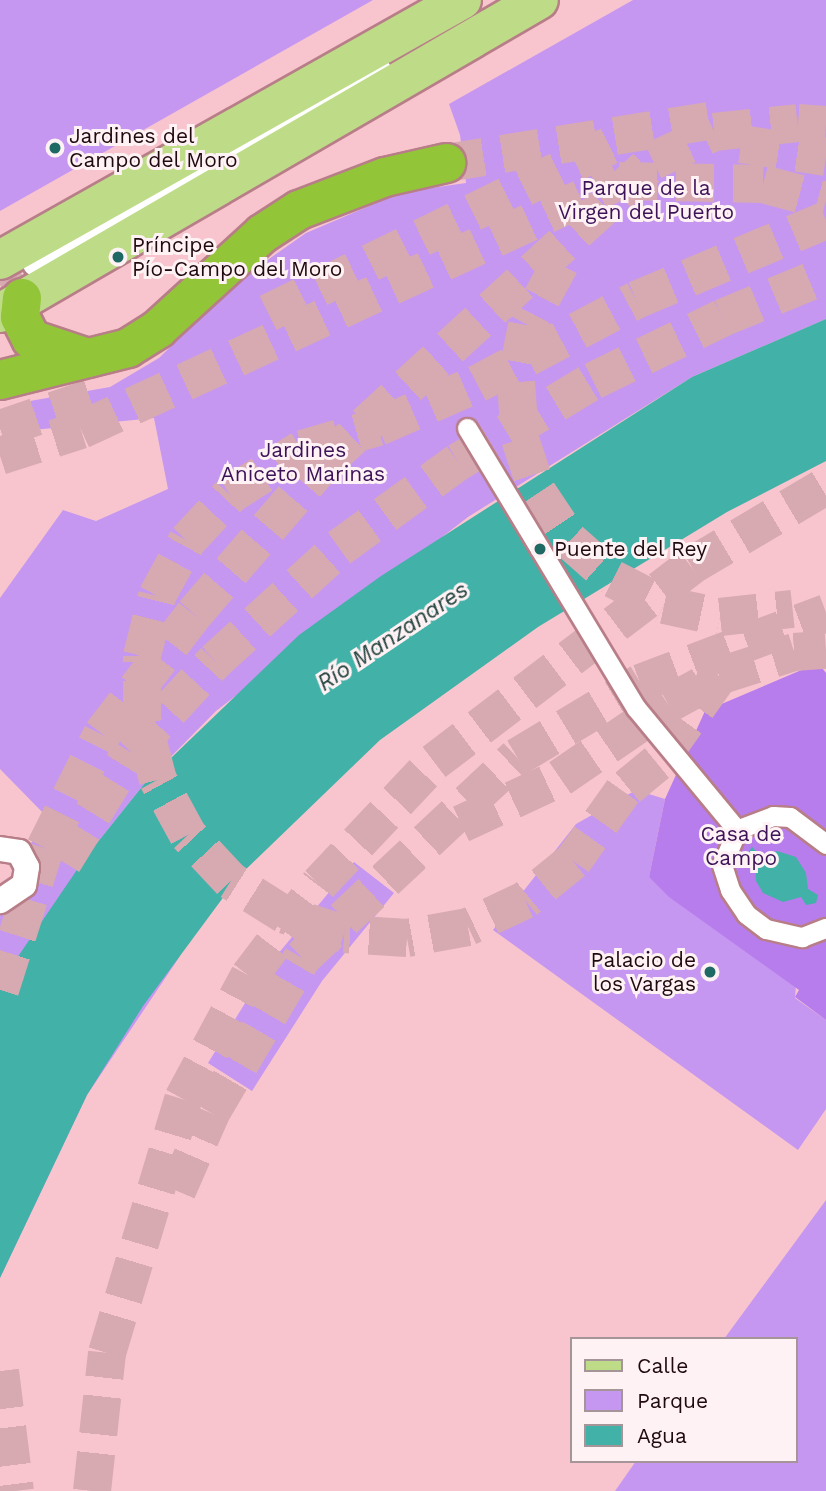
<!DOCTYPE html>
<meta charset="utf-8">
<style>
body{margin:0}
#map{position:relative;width:826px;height:1491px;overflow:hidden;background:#f8c5ce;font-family:"Work Sans",sans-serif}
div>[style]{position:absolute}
.green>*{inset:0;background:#c597f0}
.forest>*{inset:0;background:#b87dec}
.water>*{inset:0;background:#42b1a7}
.minor-tunnel>*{height:24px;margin-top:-12px;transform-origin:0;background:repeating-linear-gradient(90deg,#d7a9b1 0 24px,transparent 0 36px)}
.motorway-tunnel>*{height:38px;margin-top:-19px;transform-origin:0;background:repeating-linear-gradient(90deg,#d7a9b1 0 38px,transparent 0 57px)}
.roads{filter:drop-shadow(2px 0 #b87e88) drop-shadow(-2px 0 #b87e88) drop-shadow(0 2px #b87e88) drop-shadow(0 -2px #b87e88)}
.pedestrian>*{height:19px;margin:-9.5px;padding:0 9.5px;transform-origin:9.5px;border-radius:9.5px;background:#fff}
.minor>*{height:24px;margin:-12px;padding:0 12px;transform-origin:12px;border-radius:12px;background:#fff}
.primary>*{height:38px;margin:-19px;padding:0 19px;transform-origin:19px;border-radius:19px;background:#bedc88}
.motorway>*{height:38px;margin:-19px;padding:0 19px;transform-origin:19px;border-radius:19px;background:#93c538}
.dots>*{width:19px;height:19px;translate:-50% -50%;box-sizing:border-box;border:4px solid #fff2f4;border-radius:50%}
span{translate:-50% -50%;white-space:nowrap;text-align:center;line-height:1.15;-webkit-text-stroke:6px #fff2f4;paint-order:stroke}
.poi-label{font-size:21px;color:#1e090e}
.left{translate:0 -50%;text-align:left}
.right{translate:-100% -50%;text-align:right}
.park-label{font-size:21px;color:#3c1358}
.water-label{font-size:23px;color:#21423e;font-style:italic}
.legend{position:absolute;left:570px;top:1337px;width:228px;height:126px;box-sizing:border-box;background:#fff2f4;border:2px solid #a59598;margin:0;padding:9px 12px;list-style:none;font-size:21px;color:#1e090e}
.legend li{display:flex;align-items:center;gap:14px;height:35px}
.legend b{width:35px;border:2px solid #a59598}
</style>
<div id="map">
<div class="green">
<div style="clip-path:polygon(0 0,373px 0,0 211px)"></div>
<div style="clip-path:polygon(633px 0,826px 0,826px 319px,692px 377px,468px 517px,216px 711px,145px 783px,85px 858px,180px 956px,87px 1095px,0 1278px,0 916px,32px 856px,30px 845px,46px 816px,0 769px,0 598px,63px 510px,96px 521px,168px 489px,154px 418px,33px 430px,30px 401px,110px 387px,159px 358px,239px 280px,306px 233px,402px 192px,466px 183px,460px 135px,449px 104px)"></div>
<div style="clip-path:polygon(636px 790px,665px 799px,649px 877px,796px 984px,795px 998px,826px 1020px,826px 1109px,798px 1150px,493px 930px,576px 824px)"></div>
<div style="clip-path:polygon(354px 862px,394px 893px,322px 981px,252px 1091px,208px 1063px,268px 966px)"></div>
<div style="clip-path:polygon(826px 1200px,826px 1491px,615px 1491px,636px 1461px,796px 1461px,796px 1339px,724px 1339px)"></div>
</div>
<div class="forest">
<div style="clip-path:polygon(818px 663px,826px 673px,826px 1020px,795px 997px,799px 990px,669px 897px,649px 877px,665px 799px,705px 711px)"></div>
</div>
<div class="water">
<div style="clip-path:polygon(826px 319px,826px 461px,727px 512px,538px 627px,380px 740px,239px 876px,143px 1006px,87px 1095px,0 1278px,0 983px,85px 858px,145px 783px,299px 635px,381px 576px,692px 377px)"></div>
<div style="clip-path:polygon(752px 847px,761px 856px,777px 851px,796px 857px,806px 873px,808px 889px,818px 895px,816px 903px,806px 905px,801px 897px,783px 902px,763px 893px,756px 881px,755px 864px,744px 859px)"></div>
</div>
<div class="minor-tunnel">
<div style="left:0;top:285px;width:41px;rotate:-31deg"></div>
</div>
<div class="motorway-tunnel">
<div style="left:741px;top:144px;width:86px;rotate:8.7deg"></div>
<div style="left:446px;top:163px;width:266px;rotate:-9.1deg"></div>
<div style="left:560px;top:264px;width:69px;rotate:118.4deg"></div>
<div style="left:527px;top:325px;width:58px;rotate:100.9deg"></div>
<div style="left:516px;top:382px;width:57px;rotate:86deg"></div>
<div style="left:520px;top:439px;width:57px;rotate:71.6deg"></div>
<div style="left:538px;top:493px;width:58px;rotate:56.3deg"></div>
<div style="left:570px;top:541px;width:57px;rotate:41.5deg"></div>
<div style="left:613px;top:579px;width:57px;rotate:27deg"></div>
<div style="left:664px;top:605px;width:57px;rotate:12.1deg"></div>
<div style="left:720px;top:617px;width:73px;rotate:-6.3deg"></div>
<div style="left:268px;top:313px;width:386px;rotate:-26.1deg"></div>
<div style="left:0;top:429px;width:96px;rotate:-18.8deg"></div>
<div style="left:0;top:456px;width:85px;rotate:-17.8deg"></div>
<div style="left:81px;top:430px;width:593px;rotate:-24.84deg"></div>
<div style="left:619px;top:181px;width:144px;rotate:1.2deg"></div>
<div style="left:763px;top:184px;width:65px;rotate:15.1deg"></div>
<div style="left:719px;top:676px;width:107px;rotate:125.5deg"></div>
<div style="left:657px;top:763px;width:44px;rotate:140.5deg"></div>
<div style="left:623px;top:791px;width:86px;rotate:125.5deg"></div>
<div style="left:573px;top:861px;width:62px;rotate:140.9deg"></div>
<div style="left:525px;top:900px;width:63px;rotate:154.7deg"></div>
<div style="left:468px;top:927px;width:62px;rotate:169.8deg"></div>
<div style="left:407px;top:938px;width:63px;rotate:-176.4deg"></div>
<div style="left:344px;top:934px;width:62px;rotate:-162.1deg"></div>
<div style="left:285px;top:915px;width:64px;rotate:-147.8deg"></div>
<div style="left:231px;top:881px;width:63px;rotate:-133.1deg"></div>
<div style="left:188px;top:835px;width:63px;rotate:-118.6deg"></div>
<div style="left:158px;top:780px;width:63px;rotate:-104.7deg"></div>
<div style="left:142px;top:719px;width:63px;rotate:-90deg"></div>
<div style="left:142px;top:656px;width:62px;rotate:-76deg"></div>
<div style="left:157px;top:596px;width:63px;rotate:-61.4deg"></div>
<div style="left:187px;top:541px;width:63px;rotate:-46.9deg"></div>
<div style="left:230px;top:495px;width:85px;rotate:-32.6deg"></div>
<div style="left:302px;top:449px;width:79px;rotate:-16.1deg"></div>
<div style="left:378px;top:427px;width:108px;rotate:-23.5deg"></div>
<div style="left:477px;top:384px;width:180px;rotate:-27.8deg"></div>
<div style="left:636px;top:300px;width:206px;rotate:-22.8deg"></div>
<div style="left:461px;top:824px;width:109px;rotate:-24.9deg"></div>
<div style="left:560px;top:778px;width:131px;rotate:-34.4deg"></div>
<div style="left:668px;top:704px;width:58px;rotate:-28.8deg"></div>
<div style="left:719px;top:676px;width:79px;rotate:-17.7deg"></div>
<div style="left:794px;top:652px;width:32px;rotate:-4deg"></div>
<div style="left:63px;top:862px;width:129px;rotate:-58.3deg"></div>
<div style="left:131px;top:752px;width:124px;rotate:-47.3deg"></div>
<div style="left:215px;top:661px;width:168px;rotate:-42.3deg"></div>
<div style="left:339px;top:548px;width:147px;rotate:-35.9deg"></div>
<div style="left:458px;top:462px;width:157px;rotate:-31deg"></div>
<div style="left:593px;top:381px;width:144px;rotate:-26deg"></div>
<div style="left:722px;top:318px;width:113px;rotate:-22.5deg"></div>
<div style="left:0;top:990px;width:149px;rotate:-72.4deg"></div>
<div style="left:45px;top:848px;width:127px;rotate:-63.4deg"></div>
<div style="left:102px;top:734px;width:151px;rotate:-52.5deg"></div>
<div style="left:194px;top:614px;width:199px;rotate:-49.3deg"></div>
<div style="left:324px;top:463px;width:447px;rotate:-42.5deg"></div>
<div style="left:653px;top:161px;width:68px;rotate:-25.4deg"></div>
<div style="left:714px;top:132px;width:84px;rotate:-6.1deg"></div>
<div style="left:798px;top:123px;width:28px;rotate:4deg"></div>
<div style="left:177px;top:1191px;width:85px;rotate:-66.4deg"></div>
<div style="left:211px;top:1113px;width:180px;rotate:-59.6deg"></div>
<div style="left:302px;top:958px;width:294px;rotate:-43.1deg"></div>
<div style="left:517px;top:757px;width:144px;rotate:-31deg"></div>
<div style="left:640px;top:683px;width:199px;rotate:-20.6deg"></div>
<div style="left:0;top:1371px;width:121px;rotate:82.9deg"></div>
<div style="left:92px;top:1491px;width:139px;rotate:-83.8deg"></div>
<div style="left:107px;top:1353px;width:265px;rotate:-73.3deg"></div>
<div style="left:183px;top:1099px;width:140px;rotate:-61.8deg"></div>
<div style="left:249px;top:976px;width:116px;rotate:-52.7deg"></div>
<div style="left:319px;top:884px;width:168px;rotate:-46.7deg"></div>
<div style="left:434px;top:762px;width:323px;rotate:-37.3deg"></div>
<div style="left:691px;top:566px;width:157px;rotate:-30.7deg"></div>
</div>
<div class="roads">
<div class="pedestrian">
<div style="left:467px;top:428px;width:327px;rotate:58.9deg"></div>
<div style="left:636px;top:708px;width:158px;rotate:50.4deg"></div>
<div style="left:826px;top:844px;width:45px;rotate:-143.1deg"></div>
<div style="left:790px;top:817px;width:17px;rotate:-177deg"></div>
<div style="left:773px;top:816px;width:39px;rotate:159deg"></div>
<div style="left:737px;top:830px;width:38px;rotate:113deg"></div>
<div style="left:722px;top:865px;width:26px;rotate:72deg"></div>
<div style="left:730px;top:890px;width:29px;rotate:56deg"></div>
<div style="left:746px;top:914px;width:25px;rotate:37deg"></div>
<div style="left:766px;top:929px;width:37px;rotate:13deg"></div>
<div style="left:802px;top:937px;width:26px;rotate:-21deg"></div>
</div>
<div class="minor">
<div style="left:35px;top:264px;width:395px;rotate:-29.2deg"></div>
<div style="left:0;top:849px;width:19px;rotate:9deg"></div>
<div style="left:19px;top:852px;width:17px;rotate:62deg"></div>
<div style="left:27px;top:867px;width:18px;rotate:99deg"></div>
<div style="left:24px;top:885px;width:29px;rotate:146deg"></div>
</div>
<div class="primary">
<div style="left:0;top:260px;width:530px;rotate:-29.37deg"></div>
<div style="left:0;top:313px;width:623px;rotate:-30.14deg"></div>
</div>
<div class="motorway">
<div style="left:22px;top:298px;width:19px;rotate:96deg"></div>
<div style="left:20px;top:317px;width:25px;rotate:63deg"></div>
<div style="left:31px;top:339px;width:60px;rotate:18.4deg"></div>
<div style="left:0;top:380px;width:132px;rotate:-14deg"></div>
<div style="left:128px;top:348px;width:36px;rotate:-32deg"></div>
<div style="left:158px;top:329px;width:141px;rotate:-42.4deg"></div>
<div style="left:262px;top:234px;width:44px;rotate:-33deg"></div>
<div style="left:299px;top:210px;width:92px;rotate:-21deg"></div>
<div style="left:385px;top:177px;width:63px;rotate:-12.9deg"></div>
</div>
</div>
<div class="dots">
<div style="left:55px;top:148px;background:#1e6963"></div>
<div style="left:118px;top:257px;background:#1e6963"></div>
<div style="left:540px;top:549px;background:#1e6963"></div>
<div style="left:710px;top:972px;background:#1e6963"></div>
</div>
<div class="poi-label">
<span class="left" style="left:69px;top:148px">Jardines del<br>Campo del Moro</span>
<span class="left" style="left:132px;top:257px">Príncipe<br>Pío-Campo del Moro</span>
<span class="left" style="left:554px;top:549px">Puente del Rey</span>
<span class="right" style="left:696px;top:972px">Palacio de<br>los Vargas</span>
</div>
<div class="park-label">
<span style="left:646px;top:200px">Parque de la<br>Virgen del Puerto</span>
<span style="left:303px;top:462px">Jardines<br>Aniceto Marinas</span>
<span style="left:741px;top:846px">Casa de<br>Campo</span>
</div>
<div class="water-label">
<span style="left:393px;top:637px;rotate:-34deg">Río Manzanares</span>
</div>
<ul class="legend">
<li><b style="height:9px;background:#bedc88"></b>Calle</li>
<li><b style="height:19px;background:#c597f0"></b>Parque</li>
<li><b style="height:19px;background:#42b1a7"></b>Agua</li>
</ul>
</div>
